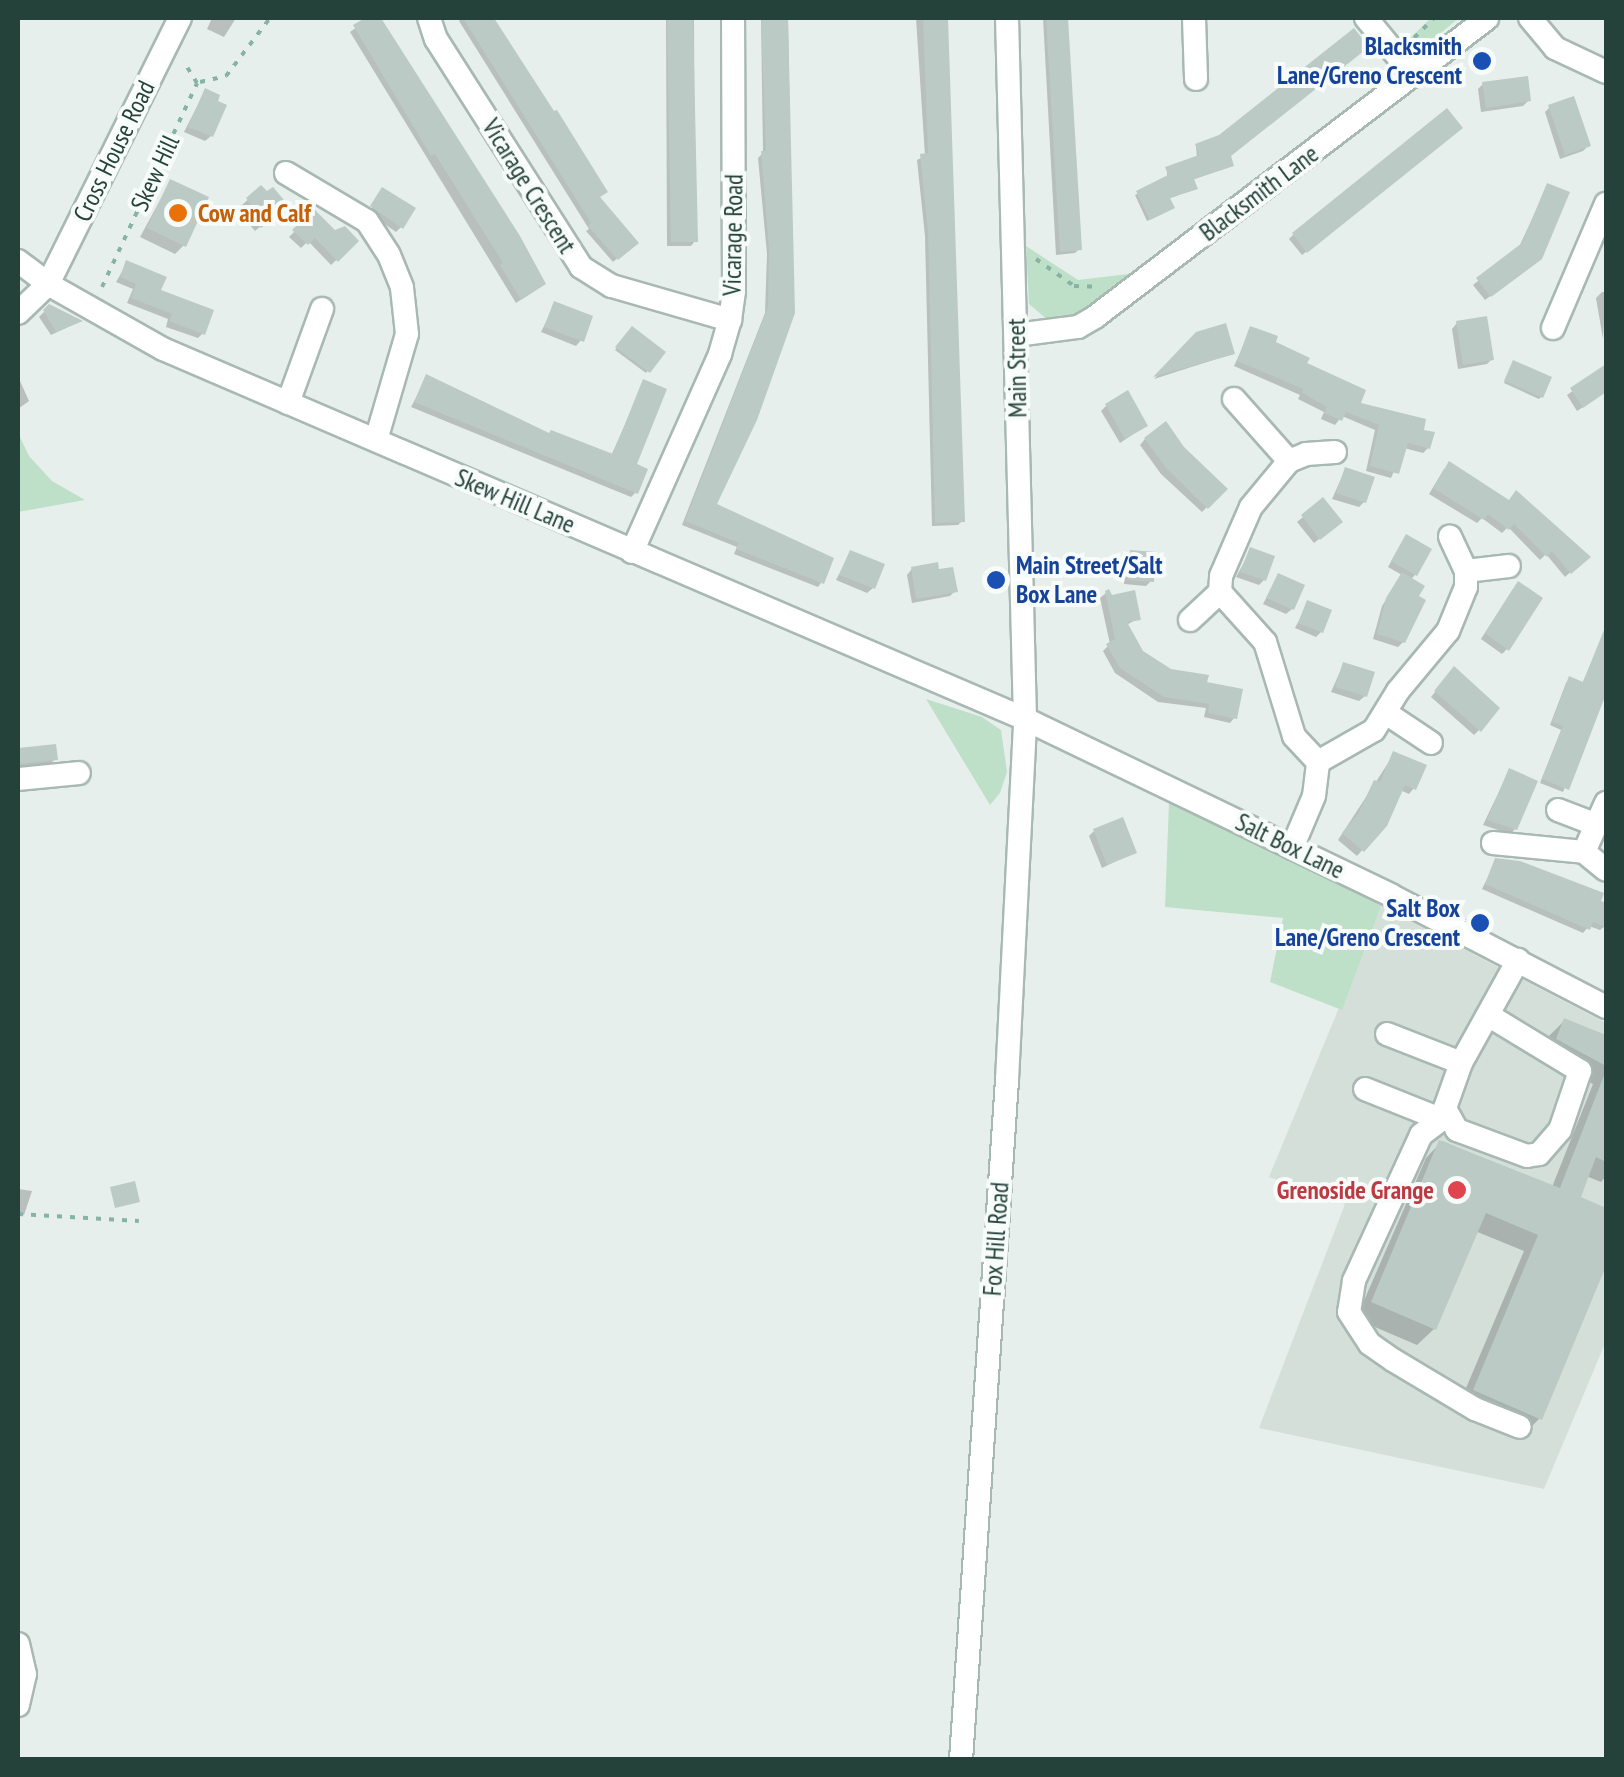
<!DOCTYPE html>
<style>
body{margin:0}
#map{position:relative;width:1624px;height:1777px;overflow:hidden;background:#e6efeb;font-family:"PT Sans Narrow",sans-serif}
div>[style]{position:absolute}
.built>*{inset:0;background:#d4dfda}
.green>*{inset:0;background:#bfe0c8}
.shadow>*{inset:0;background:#0003}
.building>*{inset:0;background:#bbcac4}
.path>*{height:4px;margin-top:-2px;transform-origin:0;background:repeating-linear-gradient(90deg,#86b3a5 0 5px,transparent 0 13px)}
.roads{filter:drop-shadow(2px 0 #a8b8b2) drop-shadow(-2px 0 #a8b8b2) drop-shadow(0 2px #a8b8b2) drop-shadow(0 -2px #a8b8b2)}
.minor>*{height:22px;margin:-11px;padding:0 11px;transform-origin:11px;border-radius:11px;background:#fff}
.dots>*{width:28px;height:28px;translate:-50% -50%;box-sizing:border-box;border:5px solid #f7fbf9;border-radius:50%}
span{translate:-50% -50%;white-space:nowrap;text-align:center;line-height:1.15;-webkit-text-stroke:8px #f7fbf9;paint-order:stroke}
.transit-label{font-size:25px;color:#164399;font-weight:700}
.right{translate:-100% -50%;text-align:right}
.left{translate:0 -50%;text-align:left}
.street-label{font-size:25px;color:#24423a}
.food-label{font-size:25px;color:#c56008;font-weight:700}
.health-label{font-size:25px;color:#be3a42;font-weight:700}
.frame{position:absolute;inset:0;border:20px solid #24423a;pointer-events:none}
</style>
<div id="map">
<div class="built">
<div style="clip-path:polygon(1381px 906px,1606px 1023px,1606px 1341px,1544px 1489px,1259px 1428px,1345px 1204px,1269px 1177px)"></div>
</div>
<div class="green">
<div style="clip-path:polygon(1431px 18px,1459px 18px,1409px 59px,1400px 48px)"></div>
<div style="clip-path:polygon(1026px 246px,1078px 280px,1136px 273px,1088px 311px,1049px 321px,1029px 304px)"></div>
<div style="clip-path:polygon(18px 433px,29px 456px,52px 481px,85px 500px,18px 512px)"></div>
<div style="clip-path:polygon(926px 699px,982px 717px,1001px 730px,1007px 772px,1000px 793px,990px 805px)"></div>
<div style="clip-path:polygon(1169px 802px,1332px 877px,1381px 906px,1342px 1010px,1270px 982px,1283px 918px,1165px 907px)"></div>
</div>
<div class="shadow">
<div style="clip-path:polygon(212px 18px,236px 18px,224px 37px,207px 29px)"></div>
<div style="clip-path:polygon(370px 18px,378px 18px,543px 284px,516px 303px,350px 32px)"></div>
<div style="clip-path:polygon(462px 18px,492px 18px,605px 192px,598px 198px,635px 243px,613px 262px,586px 231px,589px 229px,459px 21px)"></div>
<div style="clip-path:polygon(666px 18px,694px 18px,695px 241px,691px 246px,667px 246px)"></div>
<div style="clip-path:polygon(761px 18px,788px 18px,793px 313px,713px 506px,821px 583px,818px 587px,734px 554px,737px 547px,682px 525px,765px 313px,767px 254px,758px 158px,763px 153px)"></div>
<div style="clip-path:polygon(916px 18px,947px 18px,962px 521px,958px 525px,932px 526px,925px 236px,917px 160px,925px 156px)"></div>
<div style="clip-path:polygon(1043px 18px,1066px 18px,1079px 249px,1075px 253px,1056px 255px)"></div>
<div style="clip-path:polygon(1483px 84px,1528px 101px,1523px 106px,1481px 112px,1478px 89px)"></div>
<div style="clip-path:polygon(205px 91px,211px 136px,205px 141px,184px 132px)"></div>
<div style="clip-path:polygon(1550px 107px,1588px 146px,1583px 151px,1560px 159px,1545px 112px)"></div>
<div style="clip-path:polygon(1456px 132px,1302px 255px,1289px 239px,1293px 235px)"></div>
<div style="clip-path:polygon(1196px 146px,1228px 156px,1229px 167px,1192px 180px,1192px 190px,1168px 199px,1170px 210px,1147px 221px,1135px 195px,1167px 178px,1167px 169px,1197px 158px)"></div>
<div style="clip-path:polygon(170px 182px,184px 245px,175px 254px,140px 237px)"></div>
<div style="clip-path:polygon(1548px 185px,1533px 264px,1485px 300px,1473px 285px,1518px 249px)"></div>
<div style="clip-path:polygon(261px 188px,280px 210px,255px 231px,243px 217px,249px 212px,242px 205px)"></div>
<div style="clip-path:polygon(382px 192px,401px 227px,396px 232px,369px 213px)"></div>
<div style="clip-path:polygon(314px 212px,334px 233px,356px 241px,331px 265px,308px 241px,301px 248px,289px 237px)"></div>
<div style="clip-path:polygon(127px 263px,158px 292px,203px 333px,198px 338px,166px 327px,168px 319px,127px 303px,133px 289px,116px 282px)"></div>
<div style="clip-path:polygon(1602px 292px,1606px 292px,1603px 339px,1596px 298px)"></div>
<div style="clip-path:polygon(555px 304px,581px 340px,576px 346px,541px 332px)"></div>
<div style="clip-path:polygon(49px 307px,79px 322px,51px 335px,39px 317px)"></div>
<div style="clip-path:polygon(1457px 323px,1492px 359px,1487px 364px,1458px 369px,1452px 329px)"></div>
<div style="clip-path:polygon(632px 329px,662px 353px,646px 373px,615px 350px)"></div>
<div style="clip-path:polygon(1251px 329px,1357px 404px,1421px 432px,1428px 448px,1423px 453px,1404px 448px,1391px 478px,1366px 471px,1375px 430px,1342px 416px,1335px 425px,1321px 419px,1324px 412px,1298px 399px,1300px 395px,1234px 366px)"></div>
<div style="clip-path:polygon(1197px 334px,1232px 354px,1154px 379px)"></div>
<div style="clip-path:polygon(1512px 365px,1541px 397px,1539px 399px,1504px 383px)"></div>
<div style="clip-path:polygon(1606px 367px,1606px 392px,1577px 411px,1567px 395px)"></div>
<div style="clip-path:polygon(427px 377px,549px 436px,611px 456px,644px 382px,634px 465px,636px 492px,631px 497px,411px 407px)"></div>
<div style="clip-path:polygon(20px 381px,29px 401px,18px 409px,18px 382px)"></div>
<div style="clip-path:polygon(1106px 406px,1145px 426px,1120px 443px,1101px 411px)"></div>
<div style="clip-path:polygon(1145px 439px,1183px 448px,1225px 489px,1202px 512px,1161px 474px,1140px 445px)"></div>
<div style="clip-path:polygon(1444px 469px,1587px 557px,1565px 577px,1546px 554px,1540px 560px,1508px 527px,1502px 533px,1482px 518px,1477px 523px,1429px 494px)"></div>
<div style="clip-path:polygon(1345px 470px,1364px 502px,1359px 507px,1332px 499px)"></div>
<div style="clip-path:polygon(1323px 501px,1334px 527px,1314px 543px,1297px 522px)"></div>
<div style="clip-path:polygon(1402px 543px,1415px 575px,1410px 580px,1403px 642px,1398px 647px,1373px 639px,1382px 606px,1402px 575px,1388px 567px)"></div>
<div style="clip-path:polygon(1251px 550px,1264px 580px,1259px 585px,1236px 577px)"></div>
<div style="clip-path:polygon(850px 553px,873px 588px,867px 593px,836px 580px)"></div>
<div style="clip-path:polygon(1131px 553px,1151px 581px,1146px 586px,1124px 584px,1126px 558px)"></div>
<div style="clip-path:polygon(912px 569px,955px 591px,950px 596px,912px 603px,907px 575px)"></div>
<div style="clip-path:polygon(1278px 576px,1292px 609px,1286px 614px,1263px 604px)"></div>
<div style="clip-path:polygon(1513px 589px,1507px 649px,1502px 654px,1481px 639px)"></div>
<div style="clip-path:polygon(1106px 593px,1138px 619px,1126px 625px,1141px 653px,1170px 672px,1204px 684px,1235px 717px,1230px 723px,1204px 717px,1206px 708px,1158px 702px,1115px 673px,1103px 651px,1110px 644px,1100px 598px)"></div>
<div style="clip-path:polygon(1308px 603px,1321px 632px,1316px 637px,1295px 628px)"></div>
<div style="clip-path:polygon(1601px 640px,1606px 644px,1606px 686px,1563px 792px,1540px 783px,1561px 730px,1550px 725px,1566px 683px,1570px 679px,1582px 684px)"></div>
<div style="clip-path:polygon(1343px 665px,1365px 696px,1359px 701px,1331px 692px)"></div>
<div style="clip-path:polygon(1449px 675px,1479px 730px,1474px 735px,1431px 697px)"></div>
<div style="clip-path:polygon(53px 746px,55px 759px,50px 764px,18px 768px,18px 750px)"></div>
<div style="clip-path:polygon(1394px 754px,1414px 788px,1409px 794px,1400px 790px,1385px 824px,1357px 856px,1338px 840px)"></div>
<div style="clip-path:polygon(1509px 771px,1515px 829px,1510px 834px,1483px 825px)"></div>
<div style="clip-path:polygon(1094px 831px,1135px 852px,1102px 868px,1089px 836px)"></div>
<div style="clip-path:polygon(1496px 861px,1606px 906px,1605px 926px,1600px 930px,1589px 926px,1583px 933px,1482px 889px)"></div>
<div style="clip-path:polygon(1564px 1021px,1606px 1037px,1606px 1176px,1601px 1182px,1586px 1176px,1577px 1198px,1606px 1211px,1606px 1260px,1540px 1418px,1523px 1435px,1458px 1407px,1524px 1251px,1475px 1231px,1434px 1329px,1417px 1345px,1356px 1319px,1426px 1158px,1442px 1141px,1552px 1187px,1593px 1084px,1540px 1056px,1548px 1037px)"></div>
<div style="clip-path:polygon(18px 1189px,32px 1191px,24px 1215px,18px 1214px)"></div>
</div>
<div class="building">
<div style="clip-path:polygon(365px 18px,381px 18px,520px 236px,546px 284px,521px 300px,500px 265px,503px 263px,435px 154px,431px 156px,353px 25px)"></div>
<div style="clip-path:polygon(463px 18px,494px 18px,554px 111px,557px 110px,608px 192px,600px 197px,639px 243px,618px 260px,588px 226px,591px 223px)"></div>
<div style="clip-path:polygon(667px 18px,693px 18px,698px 242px,671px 242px)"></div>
<div style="clip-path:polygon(761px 18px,788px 18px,795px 313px,757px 420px,717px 504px,834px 558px,824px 584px,736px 549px,739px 543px,685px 521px,768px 307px,769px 249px,761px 151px,766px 151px)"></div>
<div style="clip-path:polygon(923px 18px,948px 18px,965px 522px,935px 523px,928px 231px,920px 154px,928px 153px)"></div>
<div style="clip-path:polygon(1046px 18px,1068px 18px,1082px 250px,1060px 252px)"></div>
<div style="clip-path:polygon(1354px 28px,1369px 47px,1231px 156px,1234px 166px,1194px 179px,1198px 189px,1170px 198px,1175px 208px,1150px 220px,1136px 191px,1168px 175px,1165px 167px,1199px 155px,1195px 144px,1219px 135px)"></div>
<div style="clip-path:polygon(1528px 76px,1531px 101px,1486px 108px,1482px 82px)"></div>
<div style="clip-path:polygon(205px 88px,220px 95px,218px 101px,227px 105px,213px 137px,188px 127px)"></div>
<div style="clip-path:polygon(1574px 96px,1591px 146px,1565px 155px,1548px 105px)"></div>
<div style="clip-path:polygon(1447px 108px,1463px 128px,1307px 253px,1292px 233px)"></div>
<div style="clip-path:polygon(170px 179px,209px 197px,186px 247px,147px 228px)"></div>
<div style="clip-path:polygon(1547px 183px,1570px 192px,1542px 259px,1491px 297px,1476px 278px,1522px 243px)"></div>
<div style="clip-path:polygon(261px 185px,267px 191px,273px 187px,289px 206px,261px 228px,247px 210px,252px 206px,246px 198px)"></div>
<div style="clip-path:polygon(382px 187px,416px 208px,403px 229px,370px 206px)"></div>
<div style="clip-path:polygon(314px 209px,335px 230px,345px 226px,359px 241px,338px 262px,315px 238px,308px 245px,292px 230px)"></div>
<div style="clip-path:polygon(126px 260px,167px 277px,161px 290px,214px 310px,205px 335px,169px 321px,172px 314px,131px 298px,136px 284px,120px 277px)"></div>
<div style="clip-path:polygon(554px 301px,593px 316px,584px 342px,544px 327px)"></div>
<div style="clip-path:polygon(49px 304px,83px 321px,56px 332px,43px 310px)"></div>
<div style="clip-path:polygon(1487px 316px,1494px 360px,1463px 365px,1456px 321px)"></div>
<div style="clip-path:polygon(1226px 323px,1235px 354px,1153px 377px,1196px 332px)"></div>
<div style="clip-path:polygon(632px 326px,666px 352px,650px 373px,615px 347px)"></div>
<div style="clip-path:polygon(1250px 326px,1278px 336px,1276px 342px,1310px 358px,1307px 363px,1366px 390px,1361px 403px,1426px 419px,1424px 430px,1435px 432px,1430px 449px,1408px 443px,1399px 474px,1370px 466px,1379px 425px,1346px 412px,1342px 421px,1324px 413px,1327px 407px,1302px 393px,1303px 389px,1237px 361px)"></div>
<div style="clip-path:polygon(1513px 360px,1552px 377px,1543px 398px,1504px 381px)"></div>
<div style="clip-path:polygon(1606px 364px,1606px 392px,1583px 408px,1570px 388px)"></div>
<div style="clip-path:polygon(426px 374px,549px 433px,551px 430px,613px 454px,643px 379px,667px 389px,637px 464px,648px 469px,638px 494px,414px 402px)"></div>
<div style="clip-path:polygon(1128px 390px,1148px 426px,1125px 439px,1105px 404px)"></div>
<div style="clip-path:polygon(1166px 421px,1184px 447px,1228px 489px,1208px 509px,1166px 468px,1144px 438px)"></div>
<div style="clip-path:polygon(1449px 461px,1509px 500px,1516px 490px,1591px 557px,1571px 574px,1552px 551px,1547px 557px,1514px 524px,1509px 530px,1488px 514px,1484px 520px,1433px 488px)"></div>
<div style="clip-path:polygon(1345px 467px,1375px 477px,1366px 503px,1336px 493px)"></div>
<div style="clip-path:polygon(1323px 497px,1343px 522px,1320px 540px,1301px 515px)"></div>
<div style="clip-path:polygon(1406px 534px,1432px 549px,1417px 576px,1391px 561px)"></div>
<div style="clip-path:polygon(1250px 547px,1275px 556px,1266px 581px,1240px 572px)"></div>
<div style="clip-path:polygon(850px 550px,885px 564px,875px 589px,839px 575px)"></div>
<div style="clip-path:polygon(1130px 550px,1156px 552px,1154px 582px,1128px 580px)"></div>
<div style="clip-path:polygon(938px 562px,939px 569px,953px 567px,958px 592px,916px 599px,911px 567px)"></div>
<div style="clip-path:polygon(1402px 572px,1425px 586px,1419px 596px,1426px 600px,1405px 643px,1377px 634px,1386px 598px)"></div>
<div style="clip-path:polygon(1278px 573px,1305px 585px,1294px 610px,1266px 598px)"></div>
<div style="clip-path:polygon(1518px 581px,1543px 598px,1509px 651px,1485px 633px)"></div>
<div style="clip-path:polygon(1109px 589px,1112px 595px,1135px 590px,1141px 620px,1127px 622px,1143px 651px,1171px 669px,1209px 675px,1207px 682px,1243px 689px,1237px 719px,1208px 713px,1209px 704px,1164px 697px,1120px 668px,1106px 644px,1115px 639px,1105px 591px)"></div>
<div style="clip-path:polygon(1307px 600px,1332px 610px,1323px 633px,1298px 623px)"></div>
<div style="clip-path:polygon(1606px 625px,1606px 694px,1569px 790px,1542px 779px,1563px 726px,1552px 722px,1569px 676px,1583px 682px)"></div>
<div style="clip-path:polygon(1343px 662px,1375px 672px,1367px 697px,1335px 687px)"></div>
<div style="clip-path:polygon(1454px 666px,1500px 708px,1481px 732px,1434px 691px)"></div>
<div style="clip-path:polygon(56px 744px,58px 760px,18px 764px,18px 748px)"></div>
<div style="clip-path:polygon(1393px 751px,1427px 765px,1416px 790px,1405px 785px,1387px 826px,1364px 852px,1342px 833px,1358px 814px,1374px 780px,1380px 782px)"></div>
<div style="clip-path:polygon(1509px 768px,1538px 781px,1517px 830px,1487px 820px)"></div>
<div style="clip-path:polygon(1123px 817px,1137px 853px,1107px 865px,1093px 829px)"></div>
<div style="clip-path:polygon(1495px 858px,1520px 861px,1604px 893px,1601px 901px,1606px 903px,1606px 927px,1593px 922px,1590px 930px,1485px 884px)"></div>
<div style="clip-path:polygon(1564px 1018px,1606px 1035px,1606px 1066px,1556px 1039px)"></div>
<div style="clip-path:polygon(1605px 1073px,1606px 1162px,1596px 1157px,1581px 1197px,1606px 1208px,1606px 1266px,1542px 1420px,1473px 1390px,1538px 1235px,1486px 1213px,1436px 1330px,1371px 1302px,1439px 1140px,1560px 1188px)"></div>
<div style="clip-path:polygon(135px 1181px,140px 1202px,115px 1208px,110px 1187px)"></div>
</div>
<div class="path">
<div style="left:1414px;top:38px;width:28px;rotate:-45deg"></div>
<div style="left:200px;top:82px;width:27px;rotate:-13deg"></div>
<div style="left:226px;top:76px;width:73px;rotate:-52.8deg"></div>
<div style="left:1036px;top:259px;width:47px;rotate:35.4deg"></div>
<div style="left:1074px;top:286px;width:24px;rotate:2deg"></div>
<div style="left:102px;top:287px;width:225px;rotate:-65deg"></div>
<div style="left:197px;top:83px;width:25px;rotate:-122deg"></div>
<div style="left:18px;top:1214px;width:121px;rotate:3.3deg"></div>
</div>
<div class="roads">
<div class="minor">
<div style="left:429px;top:18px;width:22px;rotate:72deg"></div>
<div style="left:436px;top:39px;width:270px;rotate:57.5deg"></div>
<div style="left:581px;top:267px;width:36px;rotate:32deg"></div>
<div style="left:612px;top:286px;width:123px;rotate:16.1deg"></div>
<div style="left:1194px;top:18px;width:61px;rotate:88.1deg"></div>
<div style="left:1366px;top:18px;width:74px;rotate:50.5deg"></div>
<div style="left:1530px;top:18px;width:39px;rotate:50deg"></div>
<div style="left:1555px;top:48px;width:56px;rotate:25.2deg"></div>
<div style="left:286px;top:173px;width:94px;rotate:30.7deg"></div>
<div style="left:367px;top:221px;width:40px;rotate:57.1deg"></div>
<div style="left:389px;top:255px;width:35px;rotate:68deg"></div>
<div style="left:402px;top:288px;width:46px;rotate:83.8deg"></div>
<div style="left:407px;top:334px;width:110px;rotate:106.3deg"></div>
<div style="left:18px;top:261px;width:38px;rotate:37deg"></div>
<div style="left:48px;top:284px;width:132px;rotate:29.5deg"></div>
<div style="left:163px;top:349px;width:938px;rotate:23.23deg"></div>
<div style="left:1025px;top:719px;width:407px;rotate:25.7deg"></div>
<div style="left:1392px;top:896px;width:241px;rotate:27.4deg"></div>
<div style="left:18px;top:313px;width:42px;rotate:-44deg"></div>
<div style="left:48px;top:284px;width:297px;rotate:-63.6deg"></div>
<div style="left:1553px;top:328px;width:135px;rotate:-66.9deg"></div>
<div style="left:1016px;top:335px;width:63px;rotate:-7.4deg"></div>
<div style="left:1078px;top:327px;width:20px;rotate:-30deg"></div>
<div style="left:1095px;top:317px;width:493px;rotate:-37.3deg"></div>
<div style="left:1234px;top:399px;width:83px;rotate:48.4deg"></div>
<div style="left:288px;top:403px;width:100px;rotate:-70.1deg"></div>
<div style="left:632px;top:552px;width:217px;rotate:-66deg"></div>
<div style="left:720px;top:354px;width:35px;rotate:-74deg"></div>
<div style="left:730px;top:320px;width:29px;rotate:-82deg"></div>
<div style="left:734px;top:291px;width:273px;rotate:-90.2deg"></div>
<div style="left:1466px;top:571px;width:43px;rotate:-6.6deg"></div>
<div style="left:1190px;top:620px;width:41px;rotate:-43deg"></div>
<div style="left:1386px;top:713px;width:54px;rotate:33.7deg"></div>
<div style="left:1318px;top:762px;width:64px;rotate:-29.7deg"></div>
<div style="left:1374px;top:730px;width:46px;rotate:-58.4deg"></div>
<div style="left:1398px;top:691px;width:78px;rotate:-50.2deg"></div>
<div style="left:1448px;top:631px;width:48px;rotate:-67.8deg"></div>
<div style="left:1466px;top:587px;width:16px;rotate:-90deg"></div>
<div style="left:1466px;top:571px;width:38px;rotate:-115deg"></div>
<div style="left:18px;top:779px;width:61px;rotate:-5.6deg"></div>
<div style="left:1558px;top:810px;width:42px;rotate:21deg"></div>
<div style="left:1493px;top:843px;width:91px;rotate:5.6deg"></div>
<div style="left:1584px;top:852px;width:28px;rotate:39deg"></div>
<div style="left:1292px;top:848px;width:56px;rotate:-67.1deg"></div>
<div style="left:1314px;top:796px;width:34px;rotate:-83deg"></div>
<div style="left:1318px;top:762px;width:35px;rotate:-133deg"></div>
<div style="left:1294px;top:736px;width:98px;rotate:-107.1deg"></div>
<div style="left:1265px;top:642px;width:67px;rotate:-132deg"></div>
<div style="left:1220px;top:592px;width:16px;rotate:-86deg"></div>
<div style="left:1221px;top:576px;width:75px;rotate:-66.5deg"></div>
<div style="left:1251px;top:507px;width:60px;rotate:-50.4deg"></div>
<div style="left:1289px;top:461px;width:18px;rotate:-22deg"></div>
<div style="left:1306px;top:454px;width:29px;rotate:-4deg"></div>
<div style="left:1584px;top:852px;width:54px;rotate:-65.8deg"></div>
<div style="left:1488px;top:1015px;width:108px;rotate:31.3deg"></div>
<div style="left:1580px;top:1071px;width:62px;rotate:108.7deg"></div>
<div style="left:1560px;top:1130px;width:32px;rotate:131deg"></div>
<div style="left:1539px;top:1154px;width:12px;rotate:171deg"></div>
<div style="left:1527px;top:1156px;width:75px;rotate:-159.6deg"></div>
<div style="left:1457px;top:1130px;width:25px;rotate:-119deg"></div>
<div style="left:1445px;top:1108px;width:48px;rotate:-70.4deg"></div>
<div style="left:1461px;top:1063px;width:118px;rotate:-61deg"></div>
<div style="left:1387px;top:1034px;width:79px;rotate:21.4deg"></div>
<div style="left:1365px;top:1089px;width:81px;rotate:21.8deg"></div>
<div style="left:1446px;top:1116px;width:31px;rotate:143deg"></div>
<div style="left:1421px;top:1135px;width:161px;rotate:114.7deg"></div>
<div style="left:1354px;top:1281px;width:31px;rotate:99deg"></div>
<div style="left:1349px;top:1312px;width:38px;rotate:57deg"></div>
<div style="left:1370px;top:1344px;width:28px;rotate:35deg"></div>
<div style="left:1393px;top:1360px;width:96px;rotate:30.9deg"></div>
<div style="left:1475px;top:1409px;width:48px;rotate:21.8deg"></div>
<div style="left:18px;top:1644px;width:31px;rotate:77deg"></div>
<div style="left:25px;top:1674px;width:32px;rotate:103deg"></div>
<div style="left:961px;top:1760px;width:682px;rotate:-86.13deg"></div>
<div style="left:1007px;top:1080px;width:361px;rotate:-87.1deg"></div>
<div style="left:1025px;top:719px;width:701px;rotate:-91.47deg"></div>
</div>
</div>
<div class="dots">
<div style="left:1482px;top:61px;background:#1a4fb4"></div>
<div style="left:178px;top:213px;background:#e8710a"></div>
<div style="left:996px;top:580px;background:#1a4fb4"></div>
<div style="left:1480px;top:923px;background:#1a4fb4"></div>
<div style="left:1457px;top:1190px;background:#e0444e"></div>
</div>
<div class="transit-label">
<span class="right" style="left:1462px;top:61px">Blacksmith<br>Lane/Greno Crescent</span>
<span class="left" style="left:1016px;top:580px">Main Street/Salt<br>Box Lane</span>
<span class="right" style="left:1460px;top:923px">Salt Box<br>Lane/Greno Crescent</span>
</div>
<div class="street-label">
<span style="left:114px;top:151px;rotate:-64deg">Cross House Road</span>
<span style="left:155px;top:173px;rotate:-65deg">Skew Hill</span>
<span style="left:529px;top:186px;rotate:58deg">Vicarage Crescent</span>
<span style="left:1259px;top:193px;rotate:-37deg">Blacksmith Lane</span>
<span style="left:733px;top:235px;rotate:-89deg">Vicarage Road</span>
<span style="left:1017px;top:368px;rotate:-91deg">Main Street</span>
<span style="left:515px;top:501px;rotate:23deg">Skew Hill Lane</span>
<span style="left:1290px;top:846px;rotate:26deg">Salt Box Lane</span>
<span style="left:996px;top:1239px;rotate:-86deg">Fox Hill Road</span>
</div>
<div class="food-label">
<span class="left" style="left:198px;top:213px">Cow and Calf</span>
</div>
<div class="health-label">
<span class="right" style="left:1434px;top:1190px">Grenoside Grange</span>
</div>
<div class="frame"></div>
</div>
